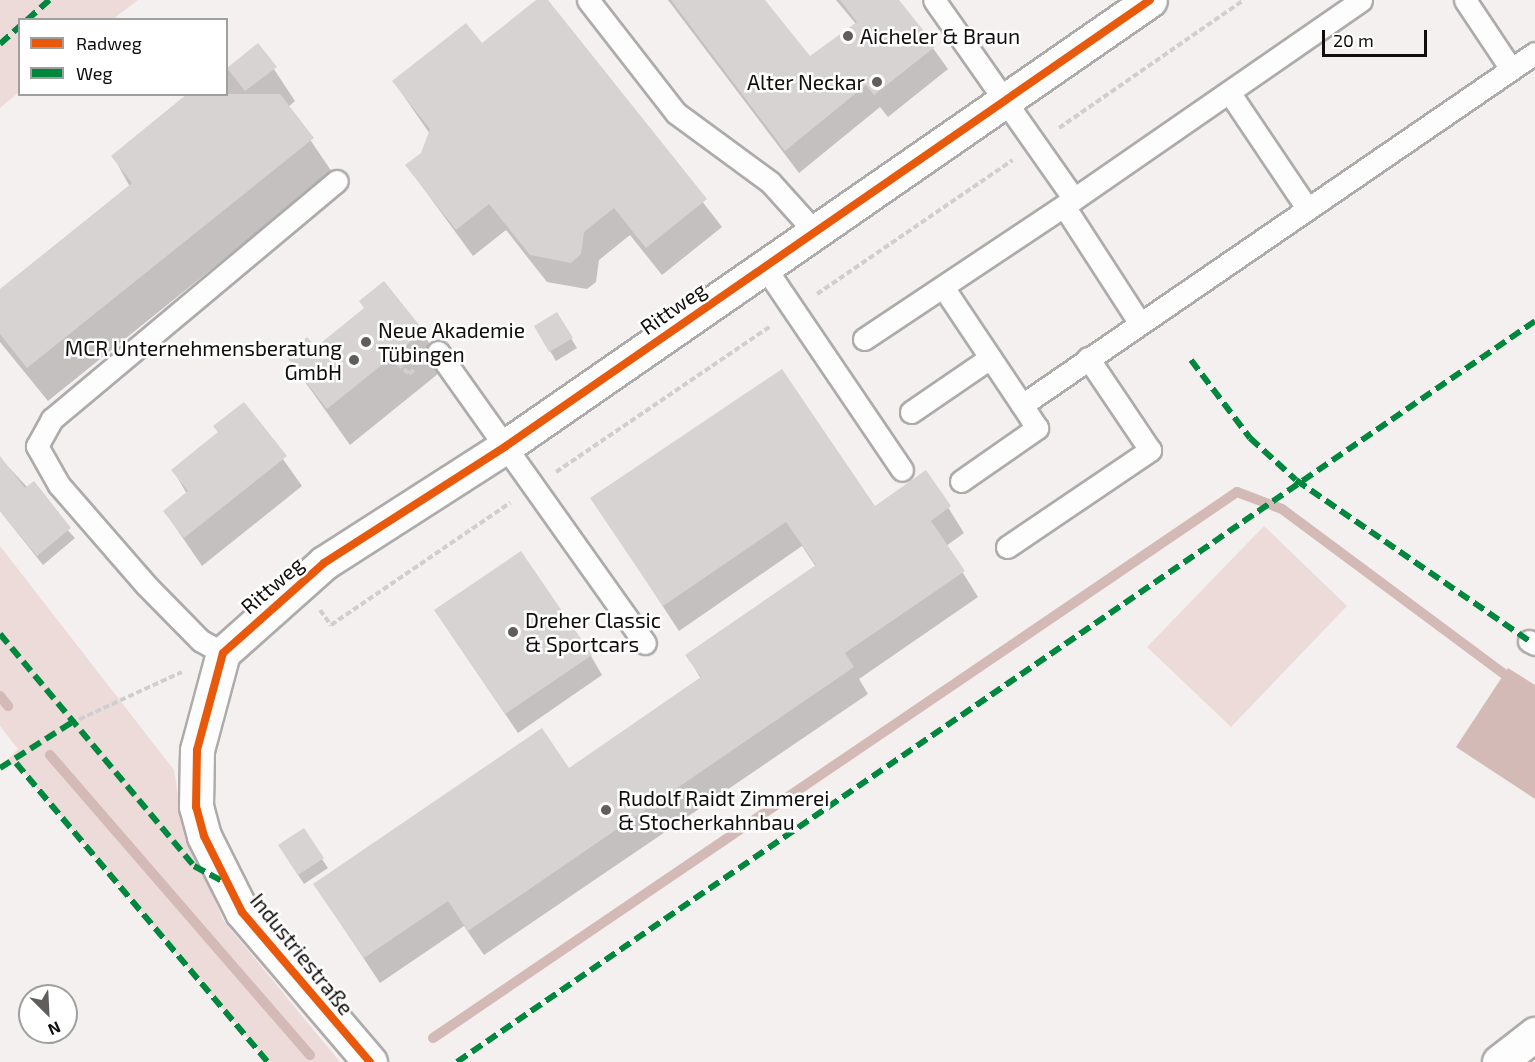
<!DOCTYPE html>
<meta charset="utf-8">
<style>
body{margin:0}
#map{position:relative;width:1535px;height:1062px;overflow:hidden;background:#f4f0ef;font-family:"Exo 2",sans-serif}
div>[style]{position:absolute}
.green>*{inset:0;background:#ecdbd8}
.water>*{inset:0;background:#d3bab6}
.shadow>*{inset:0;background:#0003}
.stream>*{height:10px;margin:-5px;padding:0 5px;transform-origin:5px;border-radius:5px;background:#d3bab6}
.building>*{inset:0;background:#d6d3d2}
.path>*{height:4px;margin-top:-2px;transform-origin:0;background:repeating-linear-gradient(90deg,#cfcfcf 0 6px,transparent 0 9px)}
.roads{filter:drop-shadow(2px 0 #aeabab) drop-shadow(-2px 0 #aeabab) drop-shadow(0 2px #aeabab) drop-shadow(0 -2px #aeabab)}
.lane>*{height:21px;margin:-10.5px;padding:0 10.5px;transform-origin:10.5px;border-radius:10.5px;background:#fdfdfd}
.street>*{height:33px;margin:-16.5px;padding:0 16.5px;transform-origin:16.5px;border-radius:16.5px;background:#fdfdfd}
.quiet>*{height:6px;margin-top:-3px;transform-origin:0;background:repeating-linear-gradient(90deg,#00873e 0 12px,transparent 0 18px)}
.cycleway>*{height:8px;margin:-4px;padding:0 4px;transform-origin:4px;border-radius:4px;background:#e8590c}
.dots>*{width:16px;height:16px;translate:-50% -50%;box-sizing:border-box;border:3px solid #fff;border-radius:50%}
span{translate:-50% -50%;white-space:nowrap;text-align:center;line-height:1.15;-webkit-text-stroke:5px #fff;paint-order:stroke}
.poi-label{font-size:21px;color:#100e0d}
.left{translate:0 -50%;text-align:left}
.right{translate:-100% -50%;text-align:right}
.street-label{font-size:21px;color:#100e0d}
.legend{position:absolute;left:18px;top:18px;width:210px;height:78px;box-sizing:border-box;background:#fff;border:2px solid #9f9f9e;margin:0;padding:8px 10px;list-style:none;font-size:18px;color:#100e0d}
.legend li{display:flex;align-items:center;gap:12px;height:30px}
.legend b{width:30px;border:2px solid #9f9f9e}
.north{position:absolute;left:18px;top:984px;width:60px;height:60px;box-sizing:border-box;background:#fff;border:2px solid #9f9f9e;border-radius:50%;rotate:156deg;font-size:16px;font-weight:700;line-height:24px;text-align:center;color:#100e0d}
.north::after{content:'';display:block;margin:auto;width:21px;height:27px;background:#605d5c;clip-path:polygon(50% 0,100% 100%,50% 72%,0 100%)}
.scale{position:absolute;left:1322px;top:30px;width:105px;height:27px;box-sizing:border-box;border:3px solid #100e0d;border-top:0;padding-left:8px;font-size:18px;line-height:21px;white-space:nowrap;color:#100e0d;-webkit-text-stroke:4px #fff;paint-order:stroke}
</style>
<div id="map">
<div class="green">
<div style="clip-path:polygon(0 0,138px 0,113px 19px,20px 20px,19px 92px,0 108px)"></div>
<div style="clip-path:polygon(1264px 526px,1347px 606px,1231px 727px,1147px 647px)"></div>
<div style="clip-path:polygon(0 546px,174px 770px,183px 825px,223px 920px,340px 1062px,268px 1062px,16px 763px,0 768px,18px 749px,0 726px)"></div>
</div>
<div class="water">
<div style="clip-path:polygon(1508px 668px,1535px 685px,1535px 799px,1456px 747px)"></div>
</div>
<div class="shadow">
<div style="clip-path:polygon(538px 0,546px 0,722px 227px,662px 275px,630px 235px,599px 260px,596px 282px,587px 289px,547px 282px,506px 230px,473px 256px,407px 166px,422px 154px,430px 134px,394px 82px,482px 45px)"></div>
<div style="clip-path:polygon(668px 0,742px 0,810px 59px,856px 24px,836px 0,898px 0,948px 69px,888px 117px,880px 107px,799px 173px)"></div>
<div style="clip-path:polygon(258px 45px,295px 101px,288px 107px,332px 172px,48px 401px,0 342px,0 291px,130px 187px,113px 156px,226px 94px,226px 70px)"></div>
<div style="clip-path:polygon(556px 314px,577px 348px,556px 361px,536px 327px)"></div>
<div style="clip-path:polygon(422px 331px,444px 369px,350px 445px,286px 355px)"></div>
<div style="clip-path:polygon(244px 404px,302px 486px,202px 566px,165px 512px,187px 494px,173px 470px,219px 434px,215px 427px)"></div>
<div style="clip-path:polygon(0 458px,75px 538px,43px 565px,0 511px)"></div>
<div style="clip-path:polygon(926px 472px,964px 533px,946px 546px,978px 597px,859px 679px,868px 694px,484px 955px,464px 926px,380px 983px,315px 885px,569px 770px,701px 679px,687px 655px,816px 567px,802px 546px,679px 631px,592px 498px,875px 508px)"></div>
<div style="clip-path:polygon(448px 630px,591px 656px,602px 675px,518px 733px)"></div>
<div style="clip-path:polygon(285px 855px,322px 859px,328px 868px,304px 884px)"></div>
</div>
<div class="stream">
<div style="left:0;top:696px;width:13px;rotate:51deg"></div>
<div style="left:50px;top:755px;width:397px;rotate:49.1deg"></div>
<div style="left:433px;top:1038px;width:972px;rotate:-34.18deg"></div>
<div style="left:1237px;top:492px;width:48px;rotate:20.7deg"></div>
<div style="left:1282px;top:509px;width:277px;rotate:36.6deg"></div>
</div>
<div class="building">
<div style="clip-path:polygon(536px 0,548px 0,707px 199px,646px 248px,614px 208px,584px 232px,581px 254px,571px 263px,530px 255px,489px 204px,456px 230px,405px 165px,421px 153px,430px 129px,392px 81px,466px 23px,482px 43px)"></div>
<div style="clip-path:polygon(671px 0,765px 0,810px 56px,857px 22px,840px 0,899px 0,936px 46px,874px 95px,866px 85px,785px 151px)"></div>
<div style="clip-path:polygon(258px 43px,277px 67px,245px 91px,227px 68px)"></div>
<div style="clip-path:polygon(187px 94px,280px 94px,314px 138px,27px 368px,0 334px,0 289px,132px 183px,111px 156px)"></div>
<div style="clip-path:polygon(384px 281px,424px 331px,327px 409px,285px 355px,307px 337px,316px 347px,364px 308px,359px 301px)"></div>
<div style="clip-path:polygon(557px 312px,573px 338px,549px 352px,534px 326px)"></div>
<div style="clip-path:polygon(782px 369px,875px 506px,926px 470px,951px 506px,931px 521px,965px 571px,845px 653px,854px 667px,468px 931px,448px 901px,364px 958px,313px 884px,542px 728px,569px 768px,701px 677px,685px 655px,816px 565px,786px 522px,663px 606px,590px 498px)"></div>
<div style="clip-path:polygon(244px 402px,287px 456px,184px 538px,163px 511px,188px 491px,171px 470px,218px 432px,213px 426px)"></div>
<div style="clip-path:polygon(0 456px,25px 488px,34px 481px,71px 528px,37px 556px,0 511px)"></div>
<div style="clip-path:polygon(521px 551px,592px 655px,505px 714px,434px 610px)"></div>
<div style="clip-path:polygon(304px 828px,324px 858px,298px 875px,278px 845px)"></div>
</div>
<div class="path">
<div style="left:1059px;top:128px;width:225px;rotate:-34.7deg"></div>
<div style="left:817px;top:294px;width:237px;rotate:-34.4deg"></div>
<div style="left:391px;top:357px;width:25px;rotate:43deg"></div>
<div style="left:409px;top:374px;width:8px;rotate:-40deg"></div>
<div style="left:556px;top:472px;width:260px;rotate:-34.2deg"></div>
<div style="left:320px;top:610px;width:19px;rotate:54deg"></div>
<div style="left:331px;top:625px;width:217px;rotate:-34.3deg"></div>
<div style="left:71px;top:723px;width:122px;rotate:-24.7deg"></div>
</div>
<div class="roads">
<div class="lane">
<div style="left:588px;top:0;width:143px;rotate:52.1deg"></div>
<div style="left:676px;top:113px;width:117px;rotate:36.3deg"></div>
<div style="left:770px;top:182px;width:67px;rotate:48deg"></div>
<div style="left:1465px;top:0;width:83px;rotate:56.3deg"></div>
<div style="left:1229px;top:92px;width:140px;rotate:56.1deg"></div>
<div style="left:1074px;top:199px;width:349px;rotate:-34.7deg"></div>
<div style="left:1064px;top:206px;width:138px;rotate:57.1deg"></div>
<div style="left:764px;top:266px;width:246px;rotate:55.9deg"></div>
<div style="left:943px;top:287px;width:142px;rotate:56.2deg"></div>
<div style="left:1022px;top:405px;width:622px;rotate:-34.46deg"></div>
<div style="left:864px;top:339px;width:252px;rotate:-33.7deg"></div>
<div style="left:1074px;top:199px;width:243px;rotate:-125.1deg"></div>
<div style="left:438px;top:352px;width:357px;rotate:54.6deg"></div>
<div style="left:911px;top:412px;width:96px;rotate:-34.4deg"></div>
<div style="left:961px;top:481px;width:93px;rotate:-34.9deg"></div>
<div style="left:1037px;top:428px;width:27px;rotate:-123deg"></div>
<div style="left:1007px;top:547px;width:173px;rotate:-34.1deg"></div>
<div style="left:1150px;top:450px;width:111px;rotate:-124deg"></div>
<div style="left:1529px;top:641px;width:7px;rotate:27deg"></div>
<div style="left:223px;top:653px;width:25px;rotate:-151deg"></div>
<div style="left:201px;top:641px;width:78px;rotate:-134.5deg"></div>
<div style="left:146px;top:585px;width:133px;rotate:-131deg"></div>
<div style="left:59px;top:485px;width:45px;rotate:-119.4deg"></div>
<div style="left:37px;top:446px;width:31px;rotate:-61deg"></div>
<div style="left:52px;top:419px;width:371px;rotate:-39.9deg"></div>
</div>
<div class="street">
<div style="left:370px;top:1062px;width:197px;rotate:-130.5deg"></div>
<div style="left:242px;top:912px;width:85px;rotate:-116.6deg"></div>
<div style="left:204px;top:836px;width:30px;rotate:-105deg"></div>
<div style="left:196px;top:807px;width:57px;rotate:-89deg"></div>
<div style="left:197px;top:750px;width:100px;rotate:-75deg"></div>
<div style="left:223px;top:653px;width:135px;rotate:-41.7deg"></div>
<div style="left:324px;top:563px;width:216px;rotate:-32.7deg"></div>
<div style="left:506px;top:446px;width:783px;rotate:-34.7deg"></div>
<div style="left:1499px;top:1062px;width:46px;rotate:-37.9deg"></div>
</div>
</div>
<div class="quiet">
<div style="left:27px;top:20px;width:30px;rotate:-42deg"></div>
<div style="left:0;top:44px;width:27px;rotate:-42deg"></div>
<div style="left:1191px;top:360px;width:98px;rotate:52.9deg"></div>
<div style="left:1250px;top:438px;width:62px;rotate:42.4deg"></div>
<div style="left:1296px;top:480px;width:283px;rotate:34.6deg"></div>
<div style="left:0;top:634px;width:302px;rotate:50.1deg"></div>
<div style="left:194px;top:866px;width:36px;rotate:28deg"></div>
<div style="left:16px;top:763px;width:391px;rotate:49.9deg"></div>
<div style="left:0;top:768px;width:84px;rotate:-32.4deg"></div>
<div style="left:457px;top:1062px;width:1308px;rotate:-34.5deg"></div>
</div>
<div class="cycleway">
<div style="left:370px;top:1062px;width:197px;rotate:-130.5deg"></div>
<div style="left:242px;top:912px;width:85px;rotate:-116.6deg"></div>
<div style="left:204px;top:836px;width:30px;rotate:-105deg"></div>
<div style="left:196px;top:807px;width:57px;rotate:-89deg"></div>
<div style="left:197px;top:750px;width:100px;rotate:-75deg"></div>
<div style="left:223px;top:653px;width:135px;rotate:-41.7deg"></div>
<div style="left:324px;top:563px;width:216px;rotate:-32.7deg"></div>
<div style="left:506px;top:446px;width:783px;rotate:-34.7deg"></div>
</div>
<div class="dots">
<div style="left:848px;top:36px;background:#605d5c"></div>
<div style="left:877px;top:82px;background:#605d5c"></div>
<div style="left:366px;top:342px;background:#605d5c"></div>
<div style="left:354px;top:360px;background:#605d5c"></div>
<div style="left:513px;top:632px;background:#605d5c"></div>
<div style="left:606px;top:810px;background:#605d5c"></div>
</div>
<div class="poi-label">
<span class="left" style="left:860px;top:36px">Aicheler &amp; Braun</span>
<span class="right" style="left:865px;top:82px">Alter Neckar</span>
<span class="left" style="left:378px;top:342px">Neue Akademie<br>Tübingen</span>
<span class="right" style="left:342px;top:360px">MCR Unternehmensberatung<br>GmbH</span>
<span class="left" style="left:525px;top:632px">Dreher Classic<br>&amp; Sportcars</span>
<span class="left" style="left:618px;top:810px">Rudolf Raidt Zimmerei<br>&amp; Stocherkahnbau</span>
</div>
<div class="street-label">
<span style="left:673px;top:308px;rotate:-35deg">Rittweg</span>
<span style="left:272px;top:585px;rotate:-41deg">Rittweg</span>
<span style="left:302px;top:954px;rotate:51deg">Industriestraße</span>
</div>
<ul class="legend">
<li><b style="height:8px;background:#e8590c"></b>Radweg</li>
<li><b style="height:8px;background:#00873e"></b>Weg</li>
</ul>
<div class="north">N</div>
<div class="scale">20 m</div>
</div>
